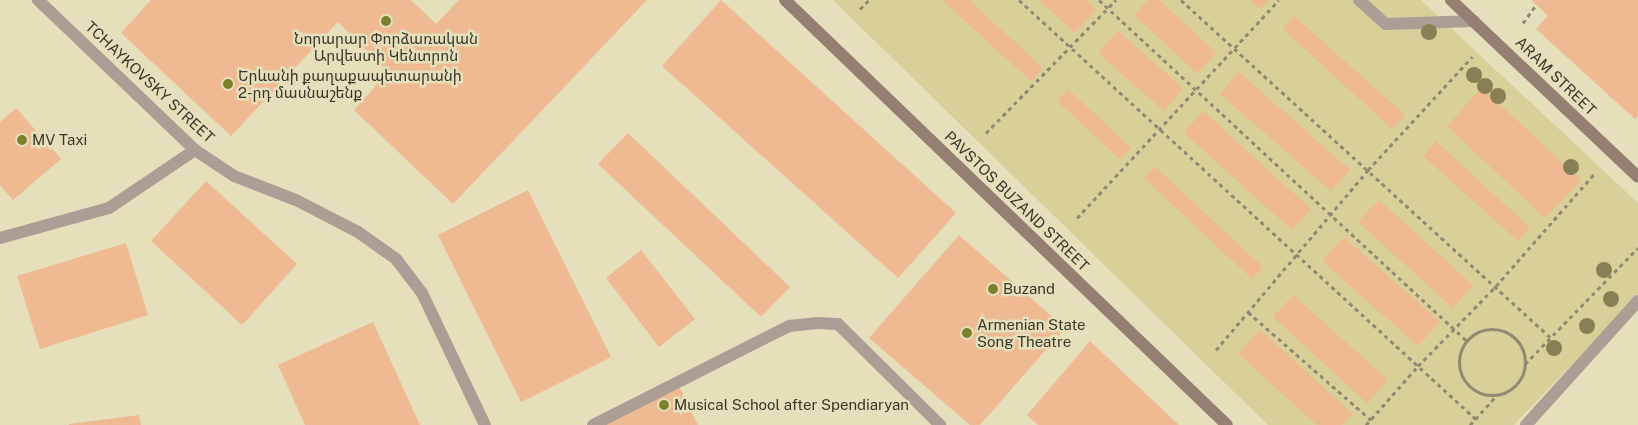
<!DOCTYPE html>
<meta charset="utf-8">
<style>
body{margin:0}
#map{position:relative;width:1638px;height:425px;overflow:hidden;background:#e6dfbb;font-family:"Public Sans","Noto Sans Armenian",sans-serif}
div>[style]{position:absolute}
.green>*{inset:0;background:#d9cf99}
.building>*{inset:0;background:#efb991}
.path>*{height:3px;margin-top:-1.5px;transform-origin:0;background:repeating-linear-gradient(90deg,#8f8a71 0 4px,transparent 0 8px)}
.path>.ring{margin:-1.5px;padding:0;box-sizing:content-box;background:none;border:3px solid #8f8a71;border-radius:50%}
.lane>*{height:12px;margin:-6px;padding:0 6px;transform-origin:6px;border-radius:6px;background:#ad9e95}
.street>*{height:12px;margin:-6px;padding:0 6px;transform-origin:6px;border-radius:6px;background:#ad9e95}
.secondary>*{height:12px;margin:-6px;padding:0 6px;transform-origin:6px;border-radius:6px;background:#957f72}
.trees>*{width:16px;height:16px;margin:-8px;border-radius:50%;background:#888054}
.dots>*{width:14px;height:14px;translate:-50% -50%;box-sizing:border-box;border:2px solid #e6dfbb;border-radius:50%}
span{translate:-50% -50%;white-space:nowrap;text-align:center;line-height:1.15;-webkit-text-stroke:5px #e6dfbb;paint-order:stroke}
.poi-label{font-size:15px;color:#3a3729}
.left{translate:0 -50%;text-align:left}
.street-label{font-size:15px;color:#3a3729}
</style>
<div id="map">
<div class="green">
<div style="clip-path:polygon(833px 0,1421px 0,1638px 203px,1638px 295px,1514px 425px,1268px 425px)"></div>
</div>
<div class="building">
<div style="clip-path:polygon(151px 0,411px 0,436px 24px,459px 0,647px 0,453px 204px,354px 110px,388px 72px,338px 22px,231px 136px,121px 33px)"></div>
<div style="clip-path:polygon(721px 0,956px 213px,898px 278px,662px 66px)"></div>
<div style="clip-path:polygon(942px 0,969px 0,1043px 68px,1031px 81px)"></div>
<div style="clip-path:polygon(1039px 0,1086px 0,1096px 10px,1075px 33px)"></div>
<div style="clip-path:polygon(1148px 0,1159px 0,1217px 53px,1197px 73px,1134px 15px)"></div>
<div style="clip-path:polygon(1250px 0,1269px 0,1260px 9px)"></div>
<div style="clip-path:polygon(1531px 0,1638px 0,1638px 116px,1635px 119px,1536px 29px,1548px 16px)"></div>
<div style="clip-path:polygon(1294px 16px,1405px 115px,1392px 129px,1283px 29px)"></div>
<div style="clip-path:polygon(1118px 31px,1183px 88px,1164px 111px,1098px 53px)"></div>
<div style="clip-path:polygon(1239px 72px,1350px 170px,1331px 191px,1220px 94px)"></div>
<div style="clip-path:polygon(1482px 88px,1581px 180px,1545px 218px,1447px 126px)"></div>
<div style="clip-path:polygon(1068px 89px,1131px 148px,1120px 159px,1057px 101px)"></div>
<div style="clip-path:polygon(16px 108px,61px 159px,13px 200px,0 185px,0 122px)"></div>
<div style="clip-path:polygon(1203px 111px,1311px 209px,1292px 230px,1184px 133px)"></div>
<div style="clip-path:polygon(628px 133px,790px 287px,761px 317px,598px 164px)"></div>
<div style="clip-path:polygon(1436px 141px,1530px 228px,1518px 241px,1423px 156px)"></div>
<div style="clip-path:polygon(1155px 167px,1263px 267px,1252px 279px,1144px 178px)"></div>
<div style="clip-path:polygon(206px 181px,297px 264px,242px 325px,151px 241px)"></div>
<div style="clip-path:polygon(528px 190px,611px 357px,521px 402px,438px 235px)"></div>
<div style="clip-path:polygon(1379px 200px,1473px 285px,1453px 308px,1358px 222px)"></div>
<div style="clip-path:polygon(959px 235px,1065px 328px,980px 425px,970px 425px,869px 338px)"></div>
<div style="clip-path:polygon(1344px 237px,1440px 322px,1418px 346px,1322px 261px)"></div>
<div style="clip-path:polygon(126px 243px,148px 315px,40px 349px,17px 276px)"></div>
<div style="clip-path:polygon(641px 250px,695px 319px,659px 347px,606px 278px)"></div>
<div style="clip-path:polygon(1293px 295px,1388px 380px,1367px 403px,1273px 317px)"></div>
<div style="clip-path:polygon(373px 322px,420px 425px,305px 425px,278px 365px)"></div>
<div style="clip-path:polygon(1260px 330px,1353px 414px,1342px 425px,1317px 425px,1238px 354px)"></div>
<div style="clip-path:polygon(1090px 341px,1179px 425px,1038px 425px,1027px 415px)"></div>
<div style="clip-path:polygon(679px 386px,698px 425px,603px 425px)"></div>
<div style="clip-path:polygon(139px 415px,141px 425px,69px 425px,69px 424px)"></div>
</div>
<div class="path">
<div style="left:1019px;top:0;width:620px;rotate:42.52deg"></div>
<div style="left:1099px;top:0;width:502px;rotate:42.82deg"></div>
<div style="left:1181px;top:0;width:501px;rotate:42.41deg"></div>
<div style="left:860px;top:9px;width:13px;rotate:-45deg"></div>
<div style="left:1523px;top:23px;width:22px;rotate:-54deg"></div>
<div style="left:986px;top:133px;width:186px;rotate:-45.7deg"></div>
<div style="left:1077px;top:218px;width:297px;rotate:-47.2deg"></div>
<div style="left:1248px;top:312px;width:164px;rotate:41.3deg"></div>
<div class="ring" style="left:1459px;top:329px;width:63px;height:63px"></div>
<div style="left:1216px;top:350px;width:236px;rotate:-49.8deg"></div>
<div style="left:1368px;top:170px;width:154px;rotate:-47.4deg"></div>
<div style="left:1525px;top:364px;width:162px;rotate:-45.8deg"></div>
<div style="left:1366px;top:425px;width:79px;rotate:-48.6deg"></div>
<div style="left:1418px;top:366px;width:112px;rotate:-45.7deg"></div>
<div style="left:1496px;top:286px;width:149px;rotate:-48.8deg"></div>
<div style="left:1470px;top:425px;width:40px;rotate:-48deg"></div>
</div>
<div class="lane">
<div style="left:38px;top:0;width:217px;rotate:43.7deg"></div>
<div style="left:1359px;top:0;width:36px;rotate:42deg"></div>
<div style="left:1386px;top:24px;width:88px;rotate:-2deg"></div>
<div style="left:593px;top:425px;width:220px;rotate:-26.8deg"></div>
<div style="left:789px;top:326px;width:29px;rotate:-6deg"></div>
<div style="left:818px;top:323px;width:20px;rotate:3deg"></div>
<div style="left:838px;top:324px;width:144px;rotate:44.7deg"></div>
<div style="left:1526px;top:425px;width:167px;rotate:-47.9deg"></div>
</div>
<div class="street">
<div style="left:0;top:238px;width:113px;rotate:-15.4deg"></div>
<div style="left:109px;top:208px;width:104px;rotate:-34deg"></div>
<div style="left:195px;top:150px;width:47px;rotate:33.7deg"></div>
<div style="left:234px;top:176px;width:66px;rotate:21.2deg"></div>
<div style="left:296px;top:200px;width:70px;rotate:27.3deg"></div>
<div style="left:358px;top:232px;width:47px;rotate:35.4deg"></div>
<div style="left:396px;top:259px;width:43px;rotate:52.6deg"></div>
<div style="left:422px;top:293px;width:146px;rotate:64.5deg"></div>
</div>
<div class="secondary">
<div style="left:785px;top:0;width:613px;rotate:43.88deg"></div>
<div style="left:1451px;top:0;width:257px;rotate:43.4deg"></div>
</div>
<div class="trees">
<div style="left:1429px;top:32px"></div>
<div style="left:1474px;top:75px"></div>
<div style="left:1485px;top:86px"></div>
<div style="left:1498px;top:96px"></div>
<div style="left:1571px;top:167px"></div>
<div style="left:1604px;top:270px"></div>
<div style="left:1611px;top:299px"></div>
<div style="left:1587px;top:326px"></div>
<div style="left:1554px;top:348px"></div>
</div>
<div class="dots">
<div style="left:386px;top:21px;background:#7e812b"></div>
<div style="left:228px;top:84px;background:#7e812b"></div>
<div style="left:22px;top:140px;background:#7e812b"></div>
<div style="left:993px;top:289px;background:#7e812b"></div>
<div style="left:967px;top:333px;background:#7e812b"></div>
<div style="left:664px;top:405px;background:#7e812b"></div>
</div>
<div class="poi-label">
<span style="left:386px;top:47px">Նորարար Փորձառական<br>Արվեստի Կենտրոն</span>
<span class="left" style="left:238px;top:84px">Երևանի քաղաքապետարանի<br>2-րդ մասնաշենք</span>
<span class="left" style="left:32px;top:140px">MV Taxi</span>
<span class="left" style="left:1003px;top:289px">Buzand</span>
<span class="left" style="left:977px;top:333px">Armenian State<br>Song Theatre</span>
<span class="left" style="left:674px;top:405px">Musical School after Spendiaryan</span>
</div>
<div class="street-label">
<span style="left:1556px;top:76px;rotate:44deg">ARAM STREET</span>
<span style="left:150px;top:82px;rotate:43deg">TCHAYKOVSKY STREET</span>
<span style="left:1017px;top:201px;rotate:44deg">PAVSTOS BUZAND STREET</span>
</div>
</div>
